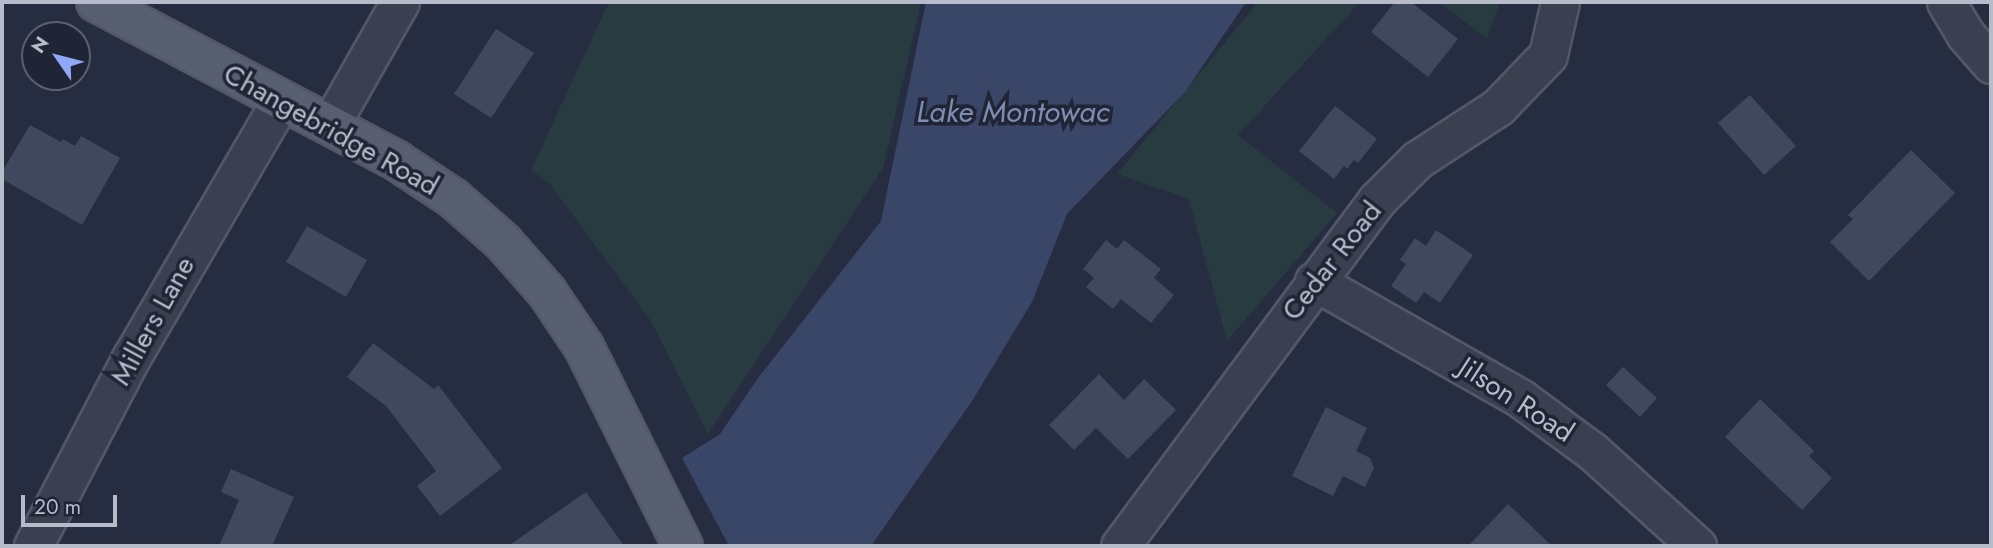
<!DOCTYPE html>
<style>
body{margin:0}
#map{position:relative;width:1993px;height:548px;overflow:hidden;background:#262d40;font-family:Jost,sans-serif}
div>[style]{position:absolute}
.green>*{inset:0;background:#283b41}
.water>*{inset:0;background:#3a4667}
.building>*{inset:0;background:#40485e}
.roads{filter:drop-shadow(2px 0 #525867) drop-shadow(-2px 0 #525867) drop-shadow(0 2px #525867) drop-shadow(0 -2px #525867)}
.minor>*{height:37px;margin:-18.5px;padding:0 18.5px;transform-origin:18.5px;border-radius:18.5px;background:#3a4050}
.major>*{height:38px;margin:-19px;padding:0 19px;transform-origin:19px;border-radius:19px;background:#585f70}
span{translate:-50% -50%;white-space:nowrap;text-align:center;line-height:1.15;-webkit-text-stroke:7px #1f2535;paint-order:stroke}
.street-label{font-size:28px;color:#b7bbca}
.water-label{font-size:30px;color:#7e8db2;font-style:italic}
.frame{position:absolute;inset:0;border:4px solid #b7bbca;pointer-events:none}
.north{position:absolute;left:21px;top:21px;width:70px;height:70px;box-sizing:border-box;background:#1f2535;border:2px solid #5c6171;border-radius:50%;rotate:305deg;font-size:19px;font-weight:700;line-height:28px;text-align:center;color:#b7bbca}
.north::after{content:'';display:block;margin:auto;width:24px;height:32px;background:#90a8f7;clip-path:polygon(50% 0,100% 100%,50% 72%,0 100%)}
.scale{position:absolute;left:21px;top:495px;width:96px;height:32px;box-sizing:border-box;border:4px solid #b7bbca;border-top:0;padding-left:9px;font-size:21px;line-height:24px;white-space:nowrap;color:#b7bbca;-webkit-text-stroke:5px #1f2535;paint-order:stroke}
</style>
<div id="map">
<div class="green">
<div style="clip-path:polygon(609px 2px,921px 2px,883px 168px,708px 434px,651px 321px,550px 184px,531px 170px)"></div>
<div style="clip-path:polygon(1258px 2px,1360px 2px,1238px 135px,1337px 213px,1227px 341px,1189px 199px,1117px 174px)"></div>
<div style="clip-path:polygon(1439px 2px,1500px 2px,1487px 39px)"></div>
</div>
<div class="water">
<div style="clip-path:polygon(926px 2px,1246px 2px,1185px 92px,1067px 214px,1032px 302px,972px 401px,871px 546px,729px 546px,682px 458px,720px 434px,758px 378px,881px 221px)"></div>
</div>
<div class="building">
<div style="clip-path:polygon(1395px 2px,1411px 2px,1458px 39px,1428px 77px,1371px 32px)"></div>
<div style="clip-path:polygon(496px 29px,534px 53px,491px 118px,454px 94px)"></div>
<div style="clip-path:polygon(1750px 95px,1796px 146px,1764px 175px,1718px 123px)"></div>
<div style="clip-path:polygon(1335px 106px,1377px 139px,1358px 163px,1354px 160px,1347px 169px,1344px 166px,1334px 179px,1299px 151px)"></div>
<div style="clip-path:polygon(30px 125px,61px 142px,63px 139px,75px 146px,81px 136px,120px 158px,82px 225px,2px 179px,2px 172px)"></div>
<div style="clip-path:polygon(1911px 150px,1955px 193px,1869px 281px,1830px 242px,1853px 219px,1848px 215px)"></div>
<div style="clip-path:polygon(307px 226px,367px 260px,346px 297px,286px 262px)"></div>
<div style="clip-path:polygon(1436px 230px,1473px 255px,1440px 303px,1424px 292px,1416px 303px,1391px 286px,1406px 264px,1400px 260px,1415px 238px,1426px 246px)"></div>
<div style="clip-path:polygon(1106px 240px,1117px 249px,1124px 240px,1161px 269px,1154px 278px,1174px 295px,1151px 323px,1121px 299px,1113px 309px,1086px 287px,1094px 278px,1083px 269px)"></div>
<div style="clip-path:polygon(373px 343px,434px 389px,438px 385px,502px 468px,440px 516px,417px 486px,436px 471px,386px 406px,347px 377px)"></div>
<div style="clip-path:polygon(1623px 367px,1657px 398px,1640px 417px,1606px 385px)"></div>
<div style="clip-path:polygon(1099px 374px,1124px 400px,1144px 379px,1176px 410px,1128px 459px,1096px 428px,1074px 450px,1049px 425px)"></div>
<div style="clip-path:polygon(1760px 399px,1814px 451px,1809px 456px,1832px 478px,1802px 510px,1725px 437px)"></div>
<div style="clip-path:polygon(1326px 407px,1367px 428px,1356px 451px,1370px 458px,1374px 468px,1365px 487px,1343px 476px,1333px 496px,1292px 476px)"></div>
<div style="clip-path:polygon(231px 469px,294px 497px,272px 546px,219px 546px,239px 500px,221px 492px)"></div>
<div style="clip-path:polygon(586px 492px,624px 546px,508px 546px)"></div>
<div style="clip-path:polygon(1508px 504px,1552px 546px,1468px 546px)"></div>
</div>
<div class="roads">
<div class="minor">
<div style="left:1946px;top:2px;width:37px;rotate:59deg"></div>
<div style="left:1965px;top:34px;width:40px;rotate:49deg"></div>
<div style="left:330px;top:125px;width:142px;rotate:-60.4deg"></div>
<div style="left:1314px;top:281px;width:237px;rotate:29.6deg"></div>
<div style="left:1520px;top:398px;width:89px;rotate:36.4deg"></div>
<div style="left:1592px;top:451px;width:142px;rotate:42.1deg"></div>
<div style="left:33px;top:546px;width:212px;rotate:-62.5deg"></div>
<div style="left:131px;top:358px;width:298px;rotate:-59.8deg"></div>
<div style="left:1120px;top:546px;width:431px;rotate:-53.4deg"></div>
<div style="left:1377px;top:200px;width:57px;rotate:-45deg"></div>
<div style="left:1417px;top:160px;width:97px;rotate:-33.2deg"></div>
<div style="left:1498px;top:107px;width:72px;rotate:-46.1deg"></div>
<div style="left:1548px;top:55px;width:54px;rotate:-77.2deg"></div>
</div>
<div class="major">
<div style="left:96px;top:2px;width:340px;rotate:27.8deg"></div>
<div style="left:397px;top:161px;width:67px;rotate:33.5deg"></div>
<div style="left:453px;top:198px;width:67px;rotate:41.3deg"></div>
<div style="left:503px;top:242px;width:67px;rotate:48.7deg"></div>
<div style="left:547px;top:292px;width:66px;rotate:56.1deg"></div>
<div style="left:584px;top:347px;width:222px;rotate:63.6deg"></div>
</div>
</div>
<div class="street-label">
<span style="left:331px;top:130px;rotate:29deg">Changebridge Road</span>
<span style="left:1332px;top:261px;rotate:-52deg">Cedar Road</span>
<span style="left:153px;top:321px;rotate:-61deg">Millers Lane</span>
<span style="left:1516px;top:400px;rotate:33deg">Jilson Road</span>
</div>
<div class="water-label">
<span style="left:1013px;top:112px">Lake Montowac</span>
</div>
<div class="frame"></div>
<div class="north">N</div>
<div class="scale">20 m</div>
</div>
